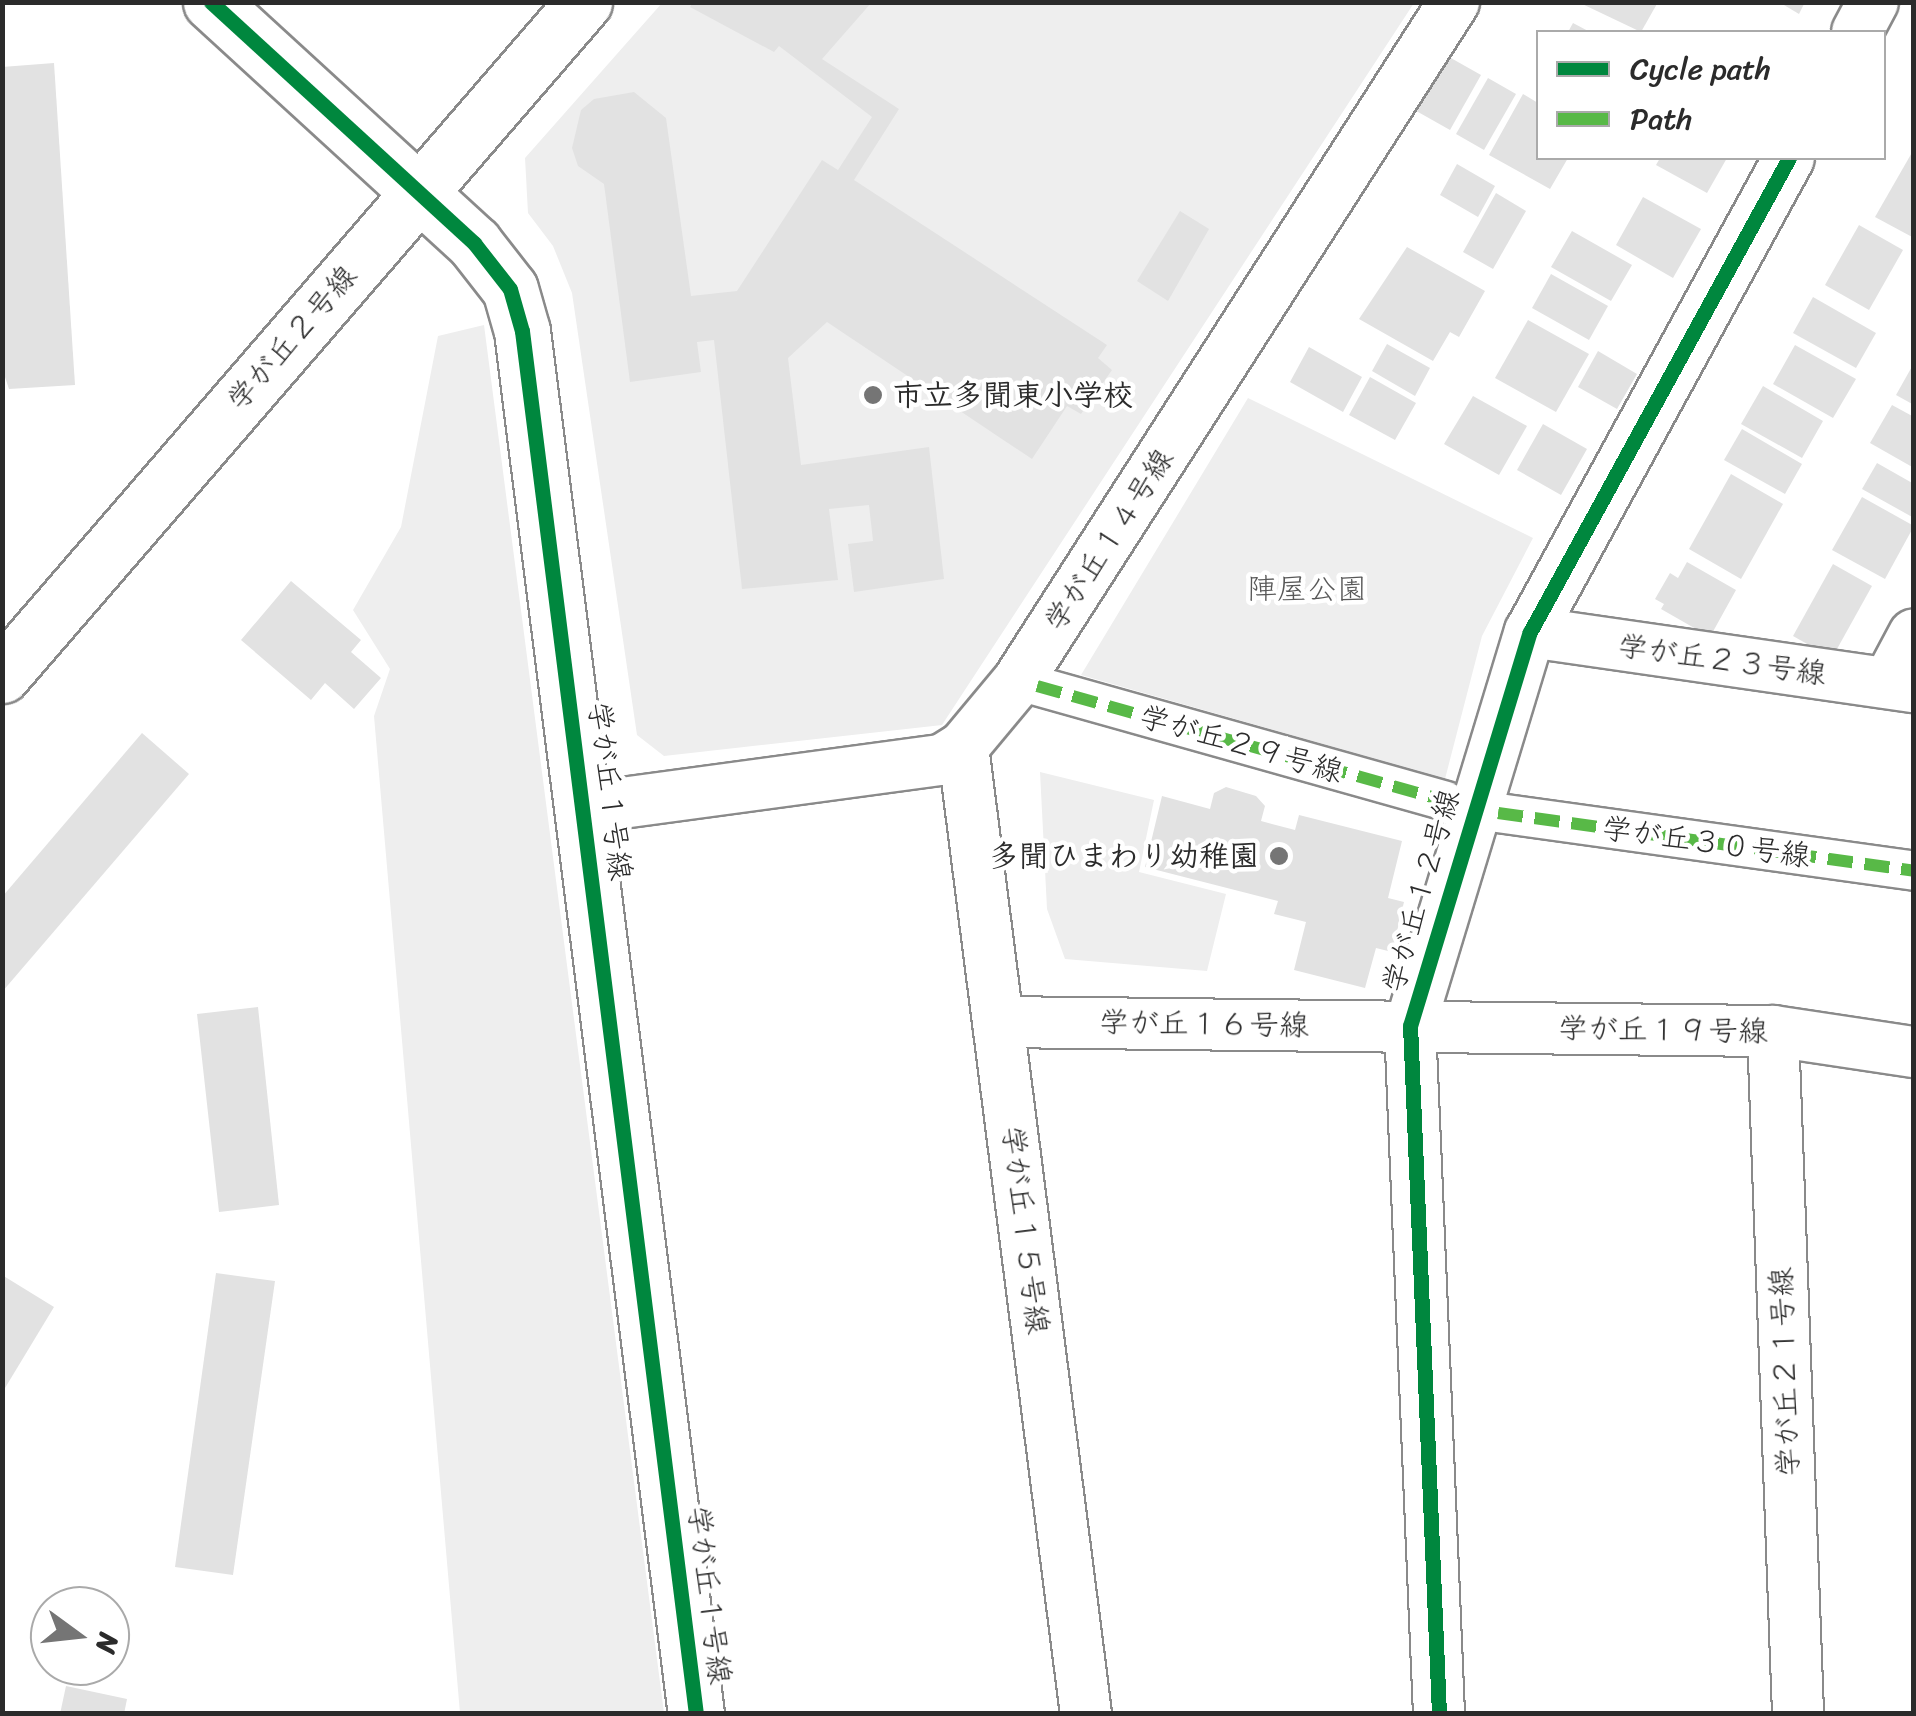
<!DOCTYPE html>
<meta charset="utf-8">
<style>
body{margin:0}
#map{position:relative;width:1916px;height:1716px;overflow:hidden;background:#fff;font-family:Sriracha,"Klee One",sans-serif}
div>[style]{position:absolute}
.built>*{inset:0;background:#eee}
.building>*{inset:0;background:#e2e2e2}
.roads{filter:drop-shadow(2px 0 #8a8a8a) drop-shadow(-2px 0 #8a8a8a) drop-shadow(0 2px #8a8a8a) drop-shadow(0 -2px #8a8a8a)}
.pedestrian>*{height:38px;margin:-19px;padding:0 19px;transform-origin:19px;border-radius:19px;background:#fff}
.minor>*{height:50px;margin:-25px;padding:0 25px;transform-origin:25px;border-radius:25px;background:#fff}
.tertiary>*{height:55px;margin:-27.5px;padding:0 27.5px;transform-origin:27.5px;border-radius:27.5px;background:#fff}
.quiet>*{height:12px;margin-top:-6px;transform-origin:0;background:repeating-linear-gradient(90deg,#58b947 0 25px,transparent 0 37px)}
.cycleway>*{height:15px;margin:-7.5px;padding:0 7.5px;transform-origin:7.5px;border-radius:7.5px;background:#00873e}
.dots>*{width:28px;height:28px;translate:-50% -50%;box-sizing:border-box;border:5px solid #fff;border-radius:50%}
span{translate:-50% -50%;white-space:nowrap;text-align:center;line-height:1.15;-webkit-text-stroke:9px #fff;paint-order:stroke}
.street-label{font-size:30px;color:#2b2b2b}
.poi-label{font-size:30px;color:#2b2b2b;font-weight:700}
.left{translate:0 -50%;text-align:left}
.right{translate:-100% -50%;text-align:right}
.park-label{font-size:30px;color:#585858}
.frame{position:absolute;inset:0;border:5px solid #2b2b2b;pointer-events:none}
.legend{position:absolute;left:1536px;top:30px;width:350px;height:130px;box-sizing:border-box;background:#fff;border:2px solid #aaa;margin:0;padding:12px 18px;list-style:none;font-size:30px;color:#2b2b2b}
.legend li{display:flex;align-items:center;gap:20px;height:50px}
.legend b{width:50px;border:2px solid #aaa}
.north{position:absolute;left:30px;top:1586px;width:100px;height:100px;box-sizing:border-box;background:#fff;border:2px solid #aaa;border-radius:50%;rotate:105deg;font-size:28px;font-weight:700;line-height:40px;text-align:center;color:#2b2b2b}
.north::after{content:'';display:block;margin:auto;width:35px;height:45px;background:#757575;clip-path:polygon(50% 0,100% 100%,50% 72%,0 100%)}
</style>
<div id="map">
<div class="built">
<div style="clip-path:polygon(662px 3px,1414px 3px,942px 725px,664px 756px,637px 735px,572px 293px,553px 246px,528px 213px,525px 158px)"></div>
<div style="clip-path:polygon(484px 325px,664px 1713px,460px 1713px,374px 716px,390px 669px,353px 610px,401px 527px,438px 336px)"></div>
<div style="clip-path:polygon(1248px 398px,1533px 538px,1482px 636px,1445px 779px,1081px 675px)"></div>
<div style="clip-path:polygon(1040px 772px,1154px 800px,1139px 872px,1226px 894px,1207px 971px,1065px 959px,1047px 909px)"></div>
</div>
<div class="building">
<div style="clip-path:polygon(693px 2px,872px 2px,822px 59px,899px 109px,854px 180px,1107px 345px,1098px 358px,1112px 370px,1081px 414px,1067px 406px,1032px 459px,827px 322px,788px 358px,801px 465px,929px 447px,944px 579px,854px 592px,848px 544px,873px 541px,869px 505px,829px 509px,838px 580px,742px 589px,714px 340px,697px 342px,701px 372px,630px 382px,604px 184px,578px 166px,572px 148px,581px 110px,594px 99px,634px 92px,666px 118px,691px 296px,737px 291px,822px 160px,838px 170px,872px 117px,779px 46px,774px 52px,690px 7px)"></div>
<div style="clip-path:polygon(1578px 2px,1658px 2px,1641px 32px)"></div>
<div style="clip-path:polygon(1779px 2px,1805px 2px,1799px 14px)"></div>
<div style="clip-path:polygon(1573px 23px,1590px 32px,1568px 32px)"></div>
<div style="clip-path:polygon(1442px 53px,1481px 75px,1450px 130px,1411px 108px)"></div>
<div style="clip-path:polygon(54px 63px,75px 385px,9px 389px,2px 368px,2px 67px)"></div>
<div style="clip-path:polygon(1488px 78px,1516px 94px,1484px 150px,1456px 134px)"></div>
<div style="clip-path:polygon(1523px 94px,1538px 103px,1538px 158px,1568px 158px,1550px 189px,1489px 155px)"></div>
<div style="clip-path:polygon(1914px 149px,1914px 238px,1875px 217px)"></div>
<div style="clip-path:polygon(1660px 158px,1727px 158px,1707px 193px,1656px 165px)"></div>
<div style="clip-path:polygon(1457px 164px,1495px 186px,1478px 217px,1440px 195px)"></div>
<div style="clip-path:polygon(1496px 193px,1526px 211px,1493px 269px,1463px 252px)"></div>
<div style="clip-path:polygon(1643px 197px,1701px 229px,1673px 278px,1616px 245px)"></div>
<div style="clip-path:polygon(1180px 211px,1209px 229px,1168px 301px,1137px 281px)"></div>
<div style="clip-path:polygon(1859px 225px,1903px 250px,1869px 310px,1825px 285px)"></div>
<div style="clip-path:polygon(1572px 231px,1632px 265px,1611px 301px,1551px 267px)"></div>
<div style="clip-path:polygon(1407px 247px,1485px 291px,1459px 337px,1450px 332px,1433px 361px,1359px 319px)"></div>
<div style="clip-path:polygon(1551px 274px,1608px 306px,1589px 340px,1532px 308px)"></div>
<div style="clip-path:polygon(1813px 297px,1876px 333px,1856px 368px,1793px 333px)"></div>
<div style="clip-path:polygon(1528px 320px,1589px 354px,1556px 412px,1495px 378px)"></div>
<div style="clip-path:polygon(1387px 344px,1430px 368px,1415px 396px,1372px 371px)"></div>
<div style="clip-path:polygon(1795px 345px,1856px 379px,1833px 418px,1773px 384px)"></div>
<div style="clip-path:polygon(1309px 347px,1362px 377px,1343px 412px,1290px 382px)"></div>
<div style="clip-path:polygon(1598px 351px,1637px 374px,1617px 409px,1578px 387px)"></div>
<div style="clip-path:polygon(1914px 363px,1914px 405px,1896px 395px)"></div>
<div style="clip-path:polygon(1370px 377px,1416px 403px,1395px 440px,1349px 415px)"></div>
<div style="clip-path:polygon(1763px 386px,1823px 421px,1802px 458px,1741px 424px)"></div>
<div style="clip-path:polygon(1473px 396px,1527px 426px,1499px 475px,1444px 444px)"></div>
<div style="clip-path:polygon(1892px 405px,1914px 417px,1914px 468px,1870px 443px)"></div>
<div style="clip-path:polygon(1543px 424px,1587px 449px,1561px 495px,1517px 470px)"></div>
<div style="clip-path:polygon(1742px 429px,1802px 464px,1785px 494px,1724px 460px)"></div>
<div style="clip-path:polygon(1877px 463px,1914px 484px,1914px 518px,1862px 489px)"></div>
<div style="clip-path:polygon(1731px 474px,1783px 504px,1741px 579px,1689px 549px)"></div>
<div style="clip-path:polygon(1862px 497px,1914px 526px,1885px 579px,1832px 550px)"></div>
<div style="clip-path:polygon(1687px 562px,1736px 590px,1710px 637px,1661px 609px,1664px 604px,1655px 599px,1670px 573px,1678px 578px)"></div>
<div style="clip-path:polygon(1833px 564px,1872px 586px,1832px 658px,1793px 636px)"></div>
<div style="clip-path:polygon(291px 581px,361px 640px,351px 652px,381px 678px,354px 709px,325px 683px,311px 700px,241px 640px)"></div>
<div style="clip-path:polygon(142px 733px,189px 774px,2px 992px,2px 897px)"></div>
<div style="clip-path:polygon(1226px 787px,1256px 796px,1265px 806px,1261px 821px,1295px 830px,1299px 815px,1402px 841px,1388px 898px,1404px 902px,1392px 952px,1376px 948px,1365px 988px,1294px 970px,1306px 922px,1274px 914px,1278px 901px,1145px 867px,1162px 796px,1210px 809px,1214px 793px)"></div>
<div style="clip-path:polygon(258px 1007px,279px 1205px,219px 1212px,197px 1014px)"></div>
<div style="clip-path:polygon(216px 1273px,275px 1281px,233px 1575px,175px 1567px)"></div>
<div style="clip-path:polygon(2px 1275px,54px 1307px,2px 1393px)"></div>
<div style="clip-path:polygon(66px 1686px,127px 1699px,124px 1714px,60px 1714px)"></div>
</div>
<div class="roads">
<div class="pedestrian">
<div style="left:1037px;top:686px;width:424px;rotate:15.7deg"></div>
<div style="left:1498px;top:813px;width:420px;rotate:7.9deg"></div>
</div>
<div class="minor">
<div style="left:1857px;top:32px;width:34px;rotate:-62deg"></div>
<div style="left:1530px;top:632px;width:388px;rotate:8.2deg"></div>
<div style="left:1888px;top:683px;width:55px;rotate:-62deg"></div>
<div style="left:963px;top:747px;width:975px;rotate:82.75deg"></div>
<div style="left:585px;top:808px;width:360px;rotate:-7.7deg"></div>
<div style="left:942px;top:760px;width:25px;rotate:-32deg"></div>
<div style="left:963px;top:747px;width:86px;rotate:-50.2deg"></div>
<div style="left:1018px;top:681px;width:807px;rotate:-57.29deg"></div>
<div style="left:998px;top:1022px;width:775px;rotate:0.67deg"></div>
<div style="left:1773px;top:1031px;width:143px;rotate:8.5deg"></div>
<div style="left:1773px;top:1031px;width:683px;rotate:87.9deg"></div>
<div style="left:1439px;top:1714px;width:689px;rotate:-92.41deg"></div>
<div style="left:1410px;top:1026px;width:412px;rotate:-73.1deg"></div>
<div style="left:1530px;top:632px;width:540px;rotate:-61.35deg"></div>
</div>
<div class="tertiary">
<div style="left:211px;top:2px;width:357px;rotate:42.5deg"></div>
<div style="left:474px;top:243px;width:58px;rotate:52deg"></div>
<div style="left:510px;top:289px;width:44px;rotate:74.1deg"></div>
<div style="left:522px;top:331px;width:1394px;rotate:82.83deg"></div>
<div style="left:2px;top:675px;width:890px;rotate:-49.15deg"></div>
</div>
</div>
<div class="quiet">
<div style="left:1037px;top:686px;width:424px;rotate:15.7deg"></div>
<div style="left:1498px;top:813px;width:420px;rotate:7.9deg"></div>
</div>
<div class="cycleway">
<div style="left:211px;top:2px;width:357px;rotate:42.5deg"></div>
<div style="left:474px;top:243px;width:58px;rotate:52deg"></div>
<div style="left:510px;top:289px;width:44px;rotate:74.1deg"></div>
<div style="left:522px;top:331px;width:1394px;rotate:82.83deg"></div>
<div style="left:1439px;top:1714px;width:689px;rotate:-92.41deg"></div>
<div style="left:1410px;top:1026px;width:412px;rotate:-73.1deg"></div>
<div style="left:1530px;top:632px;width:540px;rotate:-61.35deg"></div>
</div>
<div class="dots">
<div style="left:873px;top:395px;background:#757575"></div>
<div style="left:1279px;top:856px;background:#757575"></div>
</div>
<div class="street-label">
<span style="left:292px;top:338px;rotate:-49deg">学が丘２号線</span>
<span style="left:1109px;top:540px;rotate:-57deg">学が丘１４号線</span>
<span style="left:1722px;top:660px;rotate:8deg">学が丘２３号線</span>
<span style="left:1241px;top:744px;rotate:16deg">学が丘２９号線</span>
<span style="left:610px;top:791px;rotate:83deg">学が丘１号線</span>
<span style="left:1706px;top:842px;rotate:8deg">学が丘３０号線</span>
<span style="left:1421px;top:891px;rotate:-74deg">学が丘１２号線</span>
<span style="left:1204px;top:1024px;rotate:1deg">学が丘１６号線</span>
<span style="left:1663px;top:1030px;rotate:1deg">学が丘１９号線</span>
<span style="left:1025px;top:1230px;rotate:83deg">学が丘１５号線</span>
<span style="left:1785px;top:1372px;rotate:-92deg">学が丘２１号線</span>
<span style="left:709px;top:1595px;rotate:83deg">学が丘１号線</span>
</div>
<div class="poi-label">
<span class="left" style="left:893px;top:395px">市立多聞東小学校</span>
<span class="right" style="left:1259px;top:856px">多聞ひまわり幼稚園</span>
</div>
<div class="park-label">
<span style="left:1307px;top:589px">陣屋公園</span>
</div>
<div class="frame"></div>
<ul class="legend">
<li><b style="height:12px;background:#00873e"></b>Cycle path</li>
<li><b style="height:12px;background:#58b947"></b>Path</li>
</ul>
<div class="north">N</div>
</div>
